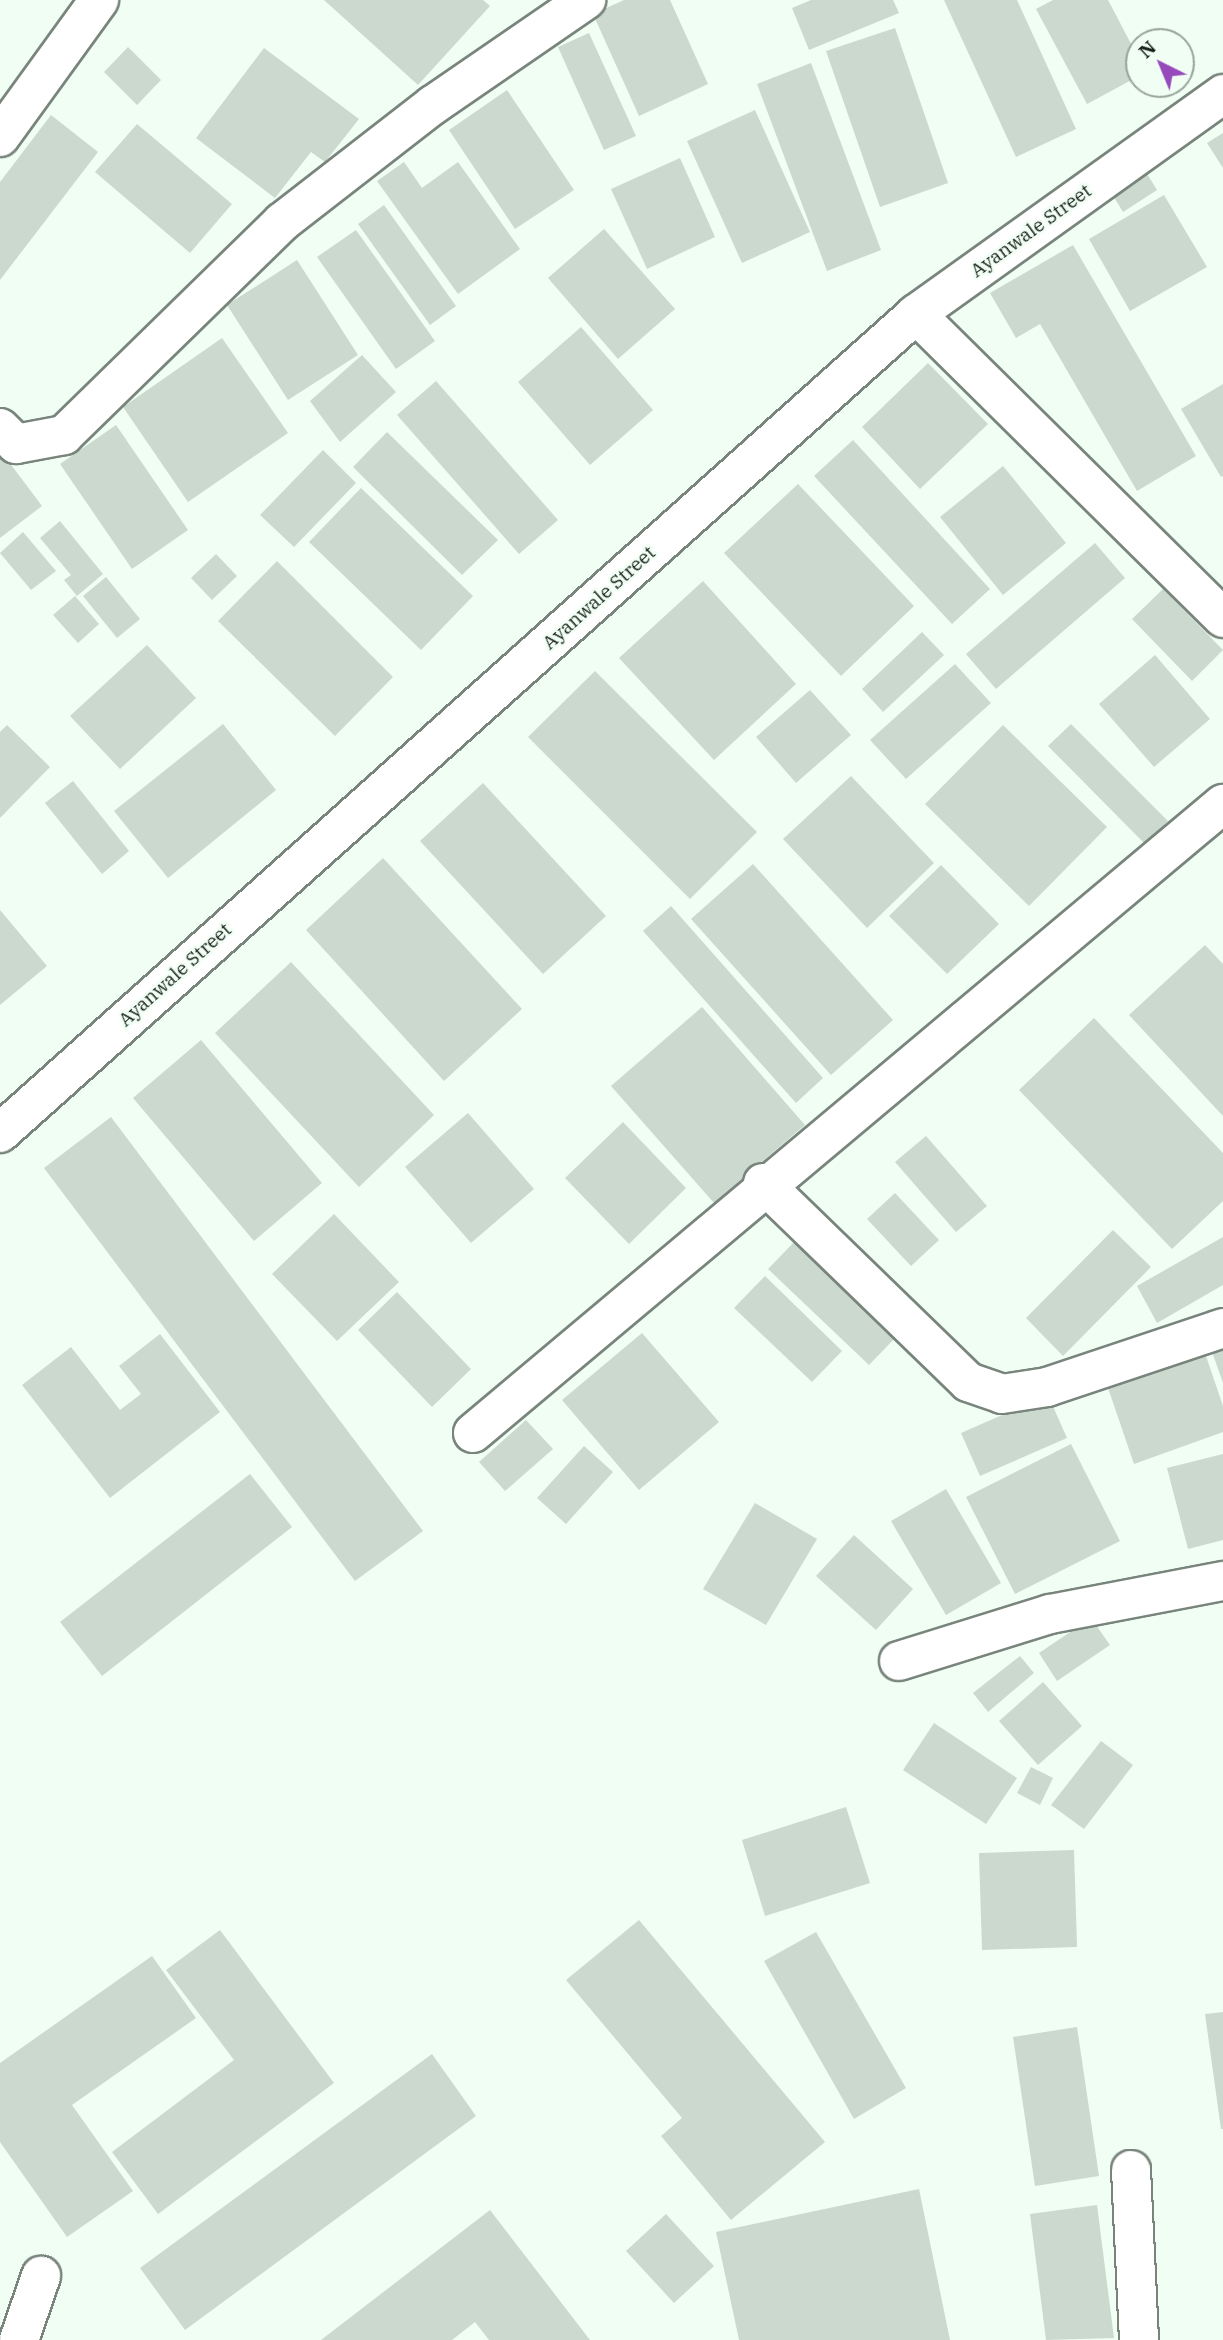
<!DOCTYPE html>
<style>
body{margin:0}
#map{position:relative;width:1223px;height:2340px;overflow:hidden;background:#f0fef4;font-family:"IBM Plex Serif",serif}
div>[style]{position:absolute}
.building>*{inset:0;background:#cbd9cf}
.roads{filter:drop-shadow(2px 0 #79857c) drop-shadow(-2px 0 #79857c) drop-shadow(0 2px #79857c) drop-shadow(0 -2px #79857c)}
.minor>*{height:38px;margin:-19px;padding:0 19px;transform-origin:19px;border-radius:19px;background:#fff}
span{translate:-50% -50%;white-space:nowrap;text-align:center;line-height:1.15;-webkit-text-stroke:5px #f0fef4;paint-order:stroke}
.street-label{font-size:19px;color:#191e1a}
.north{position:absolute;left:1125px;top:28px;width:70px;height:70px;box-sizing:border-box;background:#f0fef4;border:2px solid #9aa49d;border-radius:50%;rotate:317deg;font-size:19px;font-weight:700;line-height:28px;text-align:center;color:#191e1a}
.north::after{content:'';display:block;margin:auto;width:24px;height:32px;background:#964abb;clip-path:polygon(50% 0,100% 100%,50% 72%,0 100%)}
</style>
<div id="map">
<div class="building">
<div style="clip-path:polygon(324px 0,483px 0,490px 6px,418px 85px)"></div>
<div style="clip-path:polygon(624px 0,670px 0,708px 84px,639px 116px,593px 14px)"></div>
<div style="clip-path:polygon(811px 0,893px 0,899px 13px,809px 50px,792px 8px)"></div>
<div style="clip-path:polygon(944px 0,1017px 0,1076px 129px,1016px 157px)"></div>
<div style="clip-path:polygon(1053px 0,1108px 0,1139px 59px,1139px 76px,1087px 104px,1036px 9px)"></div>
<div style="clip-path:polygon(895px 28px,948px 183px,880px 207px,826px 51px)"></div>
<div style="clip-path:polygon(589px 33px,636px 136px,604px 150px,558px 47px)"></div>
<div style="clip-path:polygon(128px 47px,161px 80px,137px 105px,104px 72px)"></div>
<div style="clip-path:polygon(264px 48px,359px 119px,325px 162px,311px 152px,275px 198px,196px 138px)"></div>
<div style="clip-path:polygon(811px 63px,881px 250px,827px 271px,757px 84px)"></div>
<div style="clip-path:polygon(507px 90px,574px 190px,515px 229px,449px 130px)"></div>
<div style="clip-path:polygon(755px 110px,810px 232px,742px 263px,687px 141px)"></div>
<div style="clip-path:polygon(51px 115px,98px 152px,0 280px,0 182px)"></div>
<div style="clip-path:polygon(137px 124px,232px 204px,190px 253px,95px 172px)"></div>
<div style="clip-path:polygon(1223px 133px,1223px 168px,1207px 143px)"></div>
<div style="clip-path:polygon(680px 158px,715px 237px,647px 269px,611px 189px)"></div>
<div style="clip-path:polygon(404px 162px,422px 188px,458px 162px,520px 249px,458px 294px,377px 181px)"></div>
<div style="clip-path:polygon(1141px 164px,1157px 190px,1123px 212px,1107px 186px)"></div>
<div style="clip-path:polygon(1164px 195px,1207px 267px,1130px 311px,1089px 239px)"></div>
<div style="clip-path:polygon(384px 205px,456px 306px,430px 325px,358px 224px)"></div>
<div style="clip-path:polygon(604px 229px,675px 309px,618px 359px,548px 278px)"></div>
<div style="clip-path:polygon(356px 230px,435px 341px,396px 369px,317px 257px)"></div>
<div style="clip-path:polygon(1073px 245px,1196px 456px,1137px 491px,1040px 324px,1016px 338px,990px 293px)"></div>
<div style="clip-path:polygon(297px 260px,358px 355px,288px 400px,227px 305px)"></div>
<div style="clip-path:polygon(581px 327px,653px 410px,590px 465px,518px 382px)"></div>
<div style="clip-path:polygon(222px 338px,288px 433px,188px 502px,123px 407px)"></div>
<div style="clip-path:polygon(362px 355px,396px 392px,340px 442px,310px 401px)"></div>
<div style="clip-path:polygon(928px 363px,988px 424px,920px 489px,862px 427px)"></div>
<div style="clip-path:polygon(436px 381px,558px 520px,519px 554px,397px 415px)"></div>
<div style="clip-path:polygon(1223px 384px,1223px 476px,1221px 477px,1181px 409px)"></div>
<div style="clip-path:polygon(116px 425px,188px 530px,132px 569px,60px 464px)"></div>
<div style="clip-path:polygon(387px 432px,498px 540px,462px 575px,353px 467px)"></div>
<div style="clip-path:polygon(853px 440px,990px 589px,952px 624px,814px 476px)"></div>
<div style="clip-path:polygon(0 450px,42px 506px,0 538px)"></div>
<div style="clip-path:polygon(323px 450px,356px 483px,294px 547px,260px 515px)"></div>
<div style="clip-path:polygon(1003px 466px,1066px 543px,1003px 595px,940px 517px)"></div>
<div style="clip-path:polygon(798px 484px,914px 606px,841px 676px,724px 553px)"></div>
<div style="clip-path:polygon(361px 488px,473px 596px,421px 650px,309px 542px)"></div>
<div style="clip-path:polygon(60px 521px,103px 574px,77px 596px,64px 580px,71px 575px,40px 538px)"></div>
<div style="clip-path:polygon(23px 532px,56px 571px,31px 590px,0 553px)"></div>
<div style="clip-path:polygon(1095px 543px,1125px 578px,996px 689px,966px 654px)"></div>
<div style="clip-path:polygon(216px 554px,237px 576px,212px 600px,191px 578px)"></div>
<div style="clip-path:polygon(277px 561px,393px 677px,335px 736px,218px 621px)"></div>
<div style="clip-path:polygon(106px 577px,140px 619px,117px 638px,83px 596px)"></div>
<div style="clip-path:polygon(703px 581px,796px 684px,714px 760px,619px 658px)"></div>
<div style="clip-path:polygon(1163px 589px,1223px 650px,1192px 681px,1132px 619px)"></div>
<div style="clip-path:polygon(75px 596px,99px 624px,78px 643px,53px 615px)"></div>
<div style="clip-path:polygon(922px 632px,944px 655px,883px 712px,862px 689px)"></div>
<div style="clip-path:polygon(147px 645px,196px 698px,120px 769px,70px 716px)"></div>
<div style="clip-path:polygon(1155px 655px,1210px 719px,1154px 767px,1099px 704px)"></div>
<div style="clip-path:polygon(955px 664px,991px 703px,906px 779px,870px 740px)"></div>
<div style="clip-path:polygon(595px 671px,757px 832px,690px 899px,528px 737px)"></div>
<div style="clip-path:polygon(810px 690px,851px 735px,796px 783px,756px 737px)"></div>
<div style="clip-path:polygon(223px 724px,276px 790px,168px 878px,114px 811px)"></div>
<div style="clip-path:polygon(1071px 724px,1168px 821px,1145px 844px,1048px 746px)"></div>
<div style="clip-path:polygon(7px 725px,50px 767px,0 818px,0 732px)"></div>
<div style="clip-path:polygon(1003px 725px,1107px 827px,1029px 906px,925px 804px)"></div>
<div style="clip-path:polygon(851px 776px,934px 863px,867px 928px,783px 839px)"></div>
<div style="clip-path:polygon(73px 781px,129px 851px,102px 874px,45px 803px)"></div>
<div style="clip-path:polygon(483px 783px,606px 916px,543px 974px,420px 841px)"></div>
<div style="clip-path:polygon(383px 858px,522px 1009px,444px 1081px,306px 930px)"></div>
<div style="clip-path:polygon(753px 864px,893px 1020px,831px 1075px,691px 919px)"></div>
<div style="clip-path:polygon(941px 865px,999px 924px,947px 974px,889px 916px)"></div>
<div style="clip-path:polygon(671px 906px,823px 1078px,796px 1103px,643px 931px)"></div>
<div style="clip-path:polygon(0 910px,47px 966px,0 1005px)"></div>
<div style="clip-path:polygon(1205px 945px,1223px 964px,1223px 1116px,1129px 1015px)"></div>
<div style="clip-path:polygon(291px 962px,434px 1115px,359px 1187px,215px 1033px)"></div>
<div style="clip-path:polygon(702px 1007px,805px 1125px,714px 1203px,611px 1086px)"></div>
<div style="clip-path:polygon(1094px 1018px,1223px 1153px,1223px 1201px,1172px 1249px,1019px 1090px)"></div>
<div style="clip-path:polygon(201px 1040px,322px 1183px,254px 1241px,133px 1098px)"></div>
<div style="clip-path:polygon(468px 1113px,534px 1189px,471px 1243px,405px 1167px)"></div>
<div style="clip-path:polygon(111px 1117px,423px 1531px,355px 1581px,44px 1168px)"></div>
<div style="clip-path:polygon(623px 1122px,686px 1188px,629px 1244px,565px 1178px)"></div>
<div style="clip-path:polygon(926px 1136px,987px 1206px,956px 1232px,895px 1162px)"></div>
<div style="clip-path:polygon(895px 1193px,939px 1240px,911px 1266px,867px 1219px)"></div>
<div style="clip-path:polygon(334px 1214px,399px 1282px,337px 1341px,272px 1274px)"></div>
<div style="clip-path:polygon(1113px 1230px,1151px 1267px,1063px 1356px,1026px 1318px)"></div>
<div style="clip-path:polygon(1223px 1237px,1223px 1285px,1157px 1323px,1137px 1286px)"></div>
<div style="clip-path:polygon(796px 1240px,896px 1337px,869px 1365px,768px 1269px)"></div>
<div style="clip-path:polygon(765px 1276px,842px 1351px,812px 1382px,734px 1308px)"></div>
<div style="clip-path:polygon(397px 1292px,471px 1369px,432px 1407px,358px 1330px)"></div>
<div style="clip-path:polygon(642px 1333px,719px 1422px,639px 1490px,562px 1400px)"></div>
<div style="clip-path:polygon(160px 1334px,220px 1412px,110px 1498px,22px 1385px,71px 1347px,120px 1410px,141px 1394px,119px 1366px)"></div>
<div style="clip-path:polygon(1223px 1345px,1223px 1383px,1211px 1349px)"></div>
<div style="clip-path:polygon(1205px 1353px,1223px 1406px,1223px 1432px,1134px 1464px,1108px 1388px)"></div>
<div style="clip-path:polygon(1048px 1395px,1067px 1438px,980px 1476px,961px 1433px)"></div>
<div style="clip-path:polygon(526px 1420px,553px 1449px,505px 1491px,479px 1462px)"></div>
<div style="clip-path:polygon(1071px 1444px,1120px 1541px,1015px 1594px,966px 1497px)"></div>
<div style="clip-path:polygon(584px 1446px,613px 1472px,566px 1524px,537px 1498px)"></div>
<div style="clip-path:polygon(1223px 1454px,1223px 1540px,1188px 1549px,1167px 1468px)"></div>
<div style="clip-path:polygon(250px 1474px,292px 1527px,102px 1676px,60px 1622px)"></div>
<div style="clip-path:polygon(946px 1489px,1001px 1583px,946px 1615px,891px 1521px)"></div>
<div style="clip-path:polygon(755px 1503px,817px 1539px,766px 1625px,703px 1589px)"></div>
<div style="clip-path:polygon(854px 1535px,913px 1589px,876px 1630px,816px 1576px)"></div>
<div style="clip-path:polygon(1091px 1618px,1110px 1645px,1057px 1681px,1039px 1653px)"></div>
<div style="clip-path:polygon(1020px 1656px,1034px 1673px,988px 1712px,973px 1693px)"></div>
<div style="clip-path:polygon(1043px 1682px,1082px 1726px,1038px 1765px,999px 1721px)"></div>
<div style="clip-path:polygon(934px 1723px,1017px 1778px,986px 1824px,903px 1770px)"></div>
<div style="clip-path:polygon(1101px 1741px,1133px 1765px,1084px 1829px,1051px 1805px)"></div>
<div style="clip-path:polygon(1031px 1767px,1053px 1778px,1040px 1805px,1017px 1793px)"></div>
<div style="clip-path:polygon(846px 1807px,870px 1883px,765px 1916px,742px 1840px)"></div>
<div style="clip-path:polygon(1074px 1850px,1077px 1947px,982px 1950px,979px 1853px)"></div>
<div style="clip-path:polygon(639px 1920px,825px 2142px,731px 2220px,661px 2136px,682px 2118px,566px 1980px)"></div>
<div style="clip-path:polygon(220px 1930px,334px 2083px,158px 2214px,112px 2152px,234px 2060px,166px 1970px)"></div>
<div style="clip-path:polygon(816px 1932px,906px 2088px,854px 2119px,764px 1961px)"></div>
<div style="clip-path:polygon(152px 1956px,196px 2018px,72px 2105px,133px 2191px,67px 2237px,0 2142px,0 2063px)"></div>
<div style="clip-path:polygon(1223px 2012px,1223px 2129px,1221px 2129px,1205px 2014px)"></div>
<div style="clip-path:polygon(1077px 2027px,1099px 2176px,1035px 2186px,1013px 2037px)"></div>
<div style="clip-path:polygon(432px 2054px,476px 2116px,185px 2330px,140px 2268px)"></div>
<div style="clip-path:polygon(919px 2189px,950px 2340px,739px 2340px,716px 2232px)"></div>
<div style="clip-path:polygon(1097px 2205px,1114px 2338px,1046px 2340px,1030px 2214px)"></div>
<div style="clip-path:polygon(490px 2210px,590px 2340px,489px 2340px,475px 2322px,452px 2340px,321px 2340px)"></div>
<div style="clip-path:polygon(666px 2214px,714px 2266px,674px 2303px,626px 2251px)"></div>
</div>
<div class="roads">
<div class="minor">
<div style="left:0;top:137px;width:169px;rotate:-54.1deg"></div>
<div style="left:916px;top:314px;width:432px;rotate:44.7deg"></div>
<div style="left:0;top:428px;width:23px;rotate:45deg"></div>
<div style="left:16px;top:444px;width:49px;rotate:-10.6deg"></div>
<div style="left:64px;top:435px;width:305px;rotate:-44.3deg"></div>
<div style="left:282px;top:222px;width:191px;rotate:-37.8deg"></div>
<div style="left:433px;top:105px;width:186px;rotate:-34.5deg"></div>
<div style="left:0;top:1133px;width:1229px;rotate:-41.8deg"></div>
<div style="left:916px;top:314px;width:378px;rotate:-35.6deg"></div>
<div style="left:763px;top:1183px;width:286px;rotate:44.1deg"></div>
<div style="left:968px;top:1382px;width:36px;rotate:19deg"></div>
<div style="left:1002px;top:1394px;width:46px;rotate:-8.8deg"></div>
<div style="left:1047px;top:1387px;width:186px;rotate:-18.5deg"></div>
<div style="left:473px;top:1433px;width:979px;rotate:-39.99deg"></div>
<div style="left:899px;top:1661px;width:158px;rotate:-17.3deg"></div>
<div style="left:1050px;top:1614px;width:176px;rotate:-10.8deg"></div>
<div style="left:1131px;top:2170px;width:170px;rotate:87.3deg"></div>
<div style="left:19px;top:2340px;width:68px;rotate:-71deg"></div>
</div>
</div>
<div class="street-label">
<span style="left:1031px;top:231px;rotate:-36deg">Ayanwale Street</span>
<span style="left:599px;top:598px;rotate:-42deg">Ayanwale Street</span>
<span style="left:175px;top:975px;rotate:-42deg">Ayanwale Street</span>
</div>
<div class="north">N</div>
</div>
